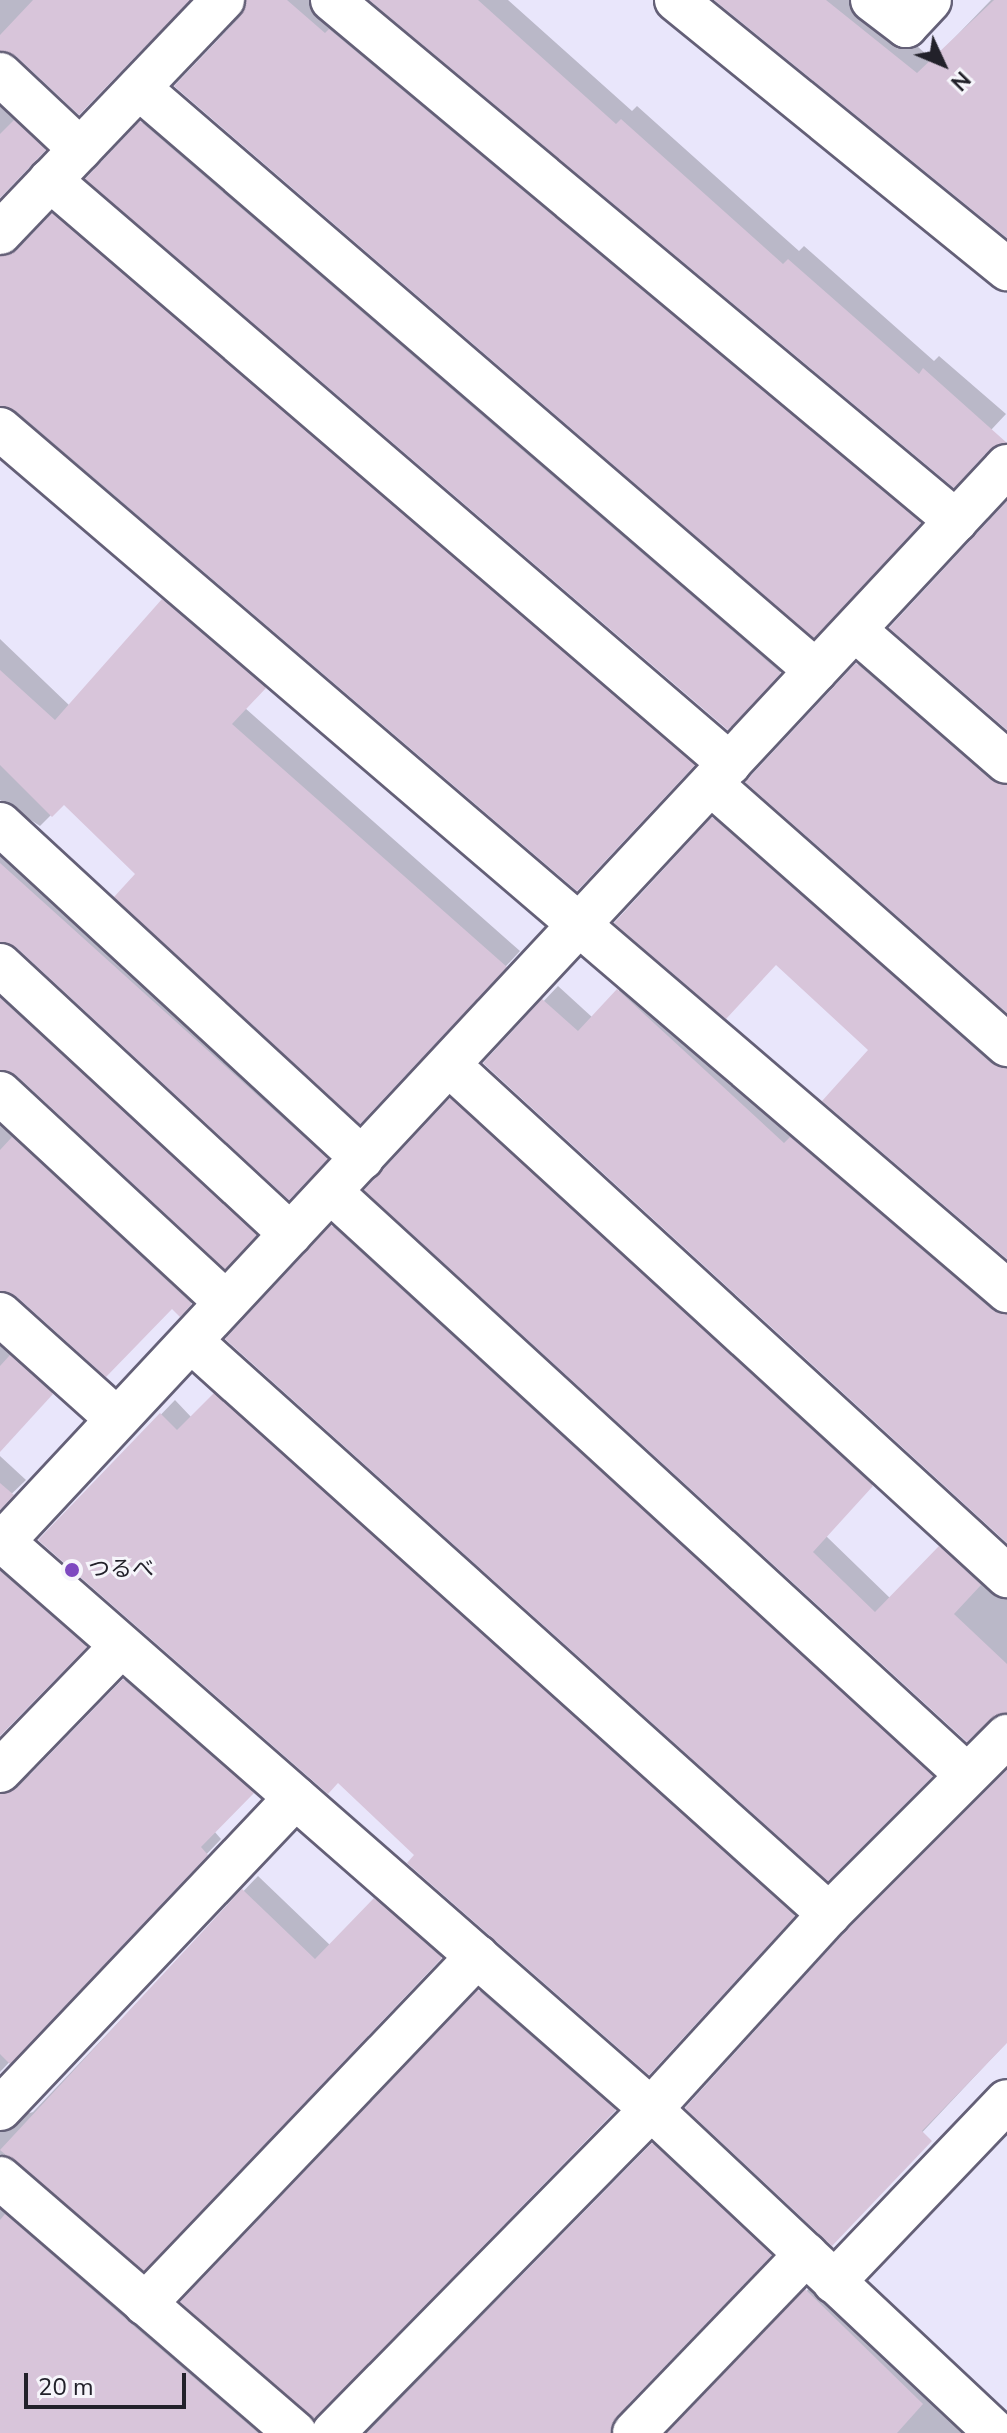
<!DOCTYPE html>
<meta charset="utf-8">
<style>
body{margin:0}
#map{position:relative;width:1007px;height:2433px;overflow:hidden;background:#e9e6fb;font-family:"Nunito Sans","Noto Sans JP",sans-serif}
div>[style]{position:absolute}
.shadow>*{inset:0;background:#0003}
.building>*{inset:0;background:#d8c5da}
.roads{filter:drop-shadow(2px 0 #646077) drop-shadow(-2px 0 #646077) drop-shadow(0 2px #646077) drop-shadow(0 -2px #646077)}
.street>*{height:42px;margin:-21px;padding:0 21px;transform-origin:21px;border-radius:21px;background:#fff}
.dots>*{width:22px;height:22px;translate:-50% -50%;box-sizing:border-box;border:4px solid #f6f5fb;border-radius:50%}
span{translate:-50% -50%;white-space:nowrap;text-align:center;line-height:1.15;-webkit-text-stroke:6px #f6f5fb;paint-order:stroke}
.poi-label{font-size:22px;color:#22212a}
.left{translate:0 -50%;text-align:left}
.north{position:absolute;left:903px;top:24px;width:80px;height:80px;-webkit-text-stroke:6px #f6f5fb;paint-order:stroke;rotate:134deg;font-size:22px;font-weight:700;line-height:32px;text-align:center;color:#22212a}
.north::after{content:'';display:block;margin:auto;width:28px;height:36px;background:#22212a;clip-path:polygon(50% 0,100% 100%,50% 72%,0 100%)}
.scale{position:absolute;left:24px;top:2373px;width:162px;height:36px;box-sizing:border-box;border:4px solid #22212a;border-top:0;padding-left:10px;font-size:24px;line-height:28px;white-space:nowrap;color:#22212a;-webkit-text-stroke:6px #f6f5fb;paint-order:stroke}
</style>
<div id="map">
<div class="shadow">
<div style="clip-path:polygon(0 0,191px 0,79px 113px,17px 54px,0 50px)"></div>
<div style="clip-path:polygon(246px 0,329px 0,934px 507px,828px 620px,177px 86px,248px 7px)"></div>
<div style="clip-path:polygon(373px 0,508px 0,632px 111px,637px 106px,799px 251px,804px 246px,934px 361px,939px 356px,1006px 414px,976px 446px)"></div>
<div style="clip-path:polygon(717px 0,864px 0,933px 60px,991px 0,1007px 0,1007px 235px)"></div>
<div style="clip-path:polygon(0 79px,59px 134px,0 196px)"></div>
<div style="clip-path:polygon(156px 109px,793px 658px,741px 714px,88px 178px)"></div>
<div style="clip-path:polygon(68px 200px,708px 750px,577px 889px,6px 403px,0 405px,0 234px,9px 242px,24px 242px)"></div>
<div style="clip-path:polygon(178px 586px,279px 673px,245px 708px,520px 951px,375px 1107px,64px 802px,40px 826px,0 800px,0 639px,70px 706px)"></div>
<div style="clip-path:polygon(872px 650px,1007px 767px,1007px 1010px,748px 782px)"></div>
<div style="clip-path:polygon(728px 804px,1007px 1050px,1007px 1257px,871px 1050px,776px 962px,616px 923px)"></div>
<div style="clip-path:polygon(0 826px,340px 1143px,304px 1183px,17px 946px,0 941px)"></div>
<div style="clip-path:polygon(0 970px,270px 1219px,239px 1251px,17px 1074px,0 1069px)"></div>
<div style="clip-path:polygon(633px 976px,1007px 1296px,1007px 1541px,485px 1063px,558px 986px,593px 1018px)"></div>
<div style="clip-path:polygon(466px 1085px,886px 1470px,826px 1536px,891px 1599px,955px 1533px,1007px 1581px,1007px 1711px,967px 1740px,367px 1190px)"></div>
<div style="clip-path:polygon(0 1098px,205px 1288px,180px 1314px,172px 1306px,0 1291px)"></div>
<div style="clip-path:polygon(347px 1212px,946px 1761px,828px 1878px,228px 1339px)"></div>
<div style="clip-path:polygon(0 1319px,66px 1378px,0 1451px)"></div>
<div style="clip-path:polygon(229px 1381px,807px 1900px,663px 2059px,417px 1855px,339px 1781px,40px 1540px,175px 1400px,192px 1418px)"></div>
<div style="clip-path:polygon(0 1456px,26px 1480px,0 1505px)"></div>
<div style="clip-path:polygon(0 1546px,100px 1631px,0 1734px)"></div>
<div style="clip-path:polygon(139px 1666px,266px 1777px,214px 1831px,221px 1839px,0 2072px,0 1772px,9px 1780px,33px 1774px)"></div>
<div style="clip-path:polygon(1007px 1773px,1007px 2042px,840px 2220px)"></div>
<div style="clip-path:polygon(258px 1876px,331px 1946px,390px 1885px,455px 1942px,158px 2253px,0 2154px,0 2110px,10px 2119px,33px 2112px)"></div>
<div style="clip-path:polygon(491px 1980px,626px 2098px,314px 2417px,183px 2302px)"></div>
<div style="clip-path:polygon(667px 2130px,784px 2240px,631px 2399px,624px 2412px,630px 2433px,365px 2433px)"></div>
<div style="clip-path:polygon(0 2179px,289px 2433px,13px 2433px,0 2421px)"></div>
<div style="clip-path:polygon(821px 2276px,982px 2433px,670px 2433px)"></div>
</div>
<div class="building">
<div style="clip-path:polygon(33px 0,190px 0,79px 115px,16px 56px,0 51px,0 35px)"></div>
<div style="clip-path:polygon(246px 0,287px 0,325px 33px,329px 29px,921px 523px,814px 638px,174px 86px,240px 17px)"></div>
<div style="clip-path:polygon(369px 0,478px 0,616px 124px,621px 119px,783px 264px,788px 259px,919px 374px,923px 368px,1007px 443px,989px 450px,954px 488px)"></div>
<div style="clip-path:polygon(714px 0,826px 0,917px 73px,994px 0,1007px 0,1007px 238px)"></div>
<div style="clip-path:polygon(14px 120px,46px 150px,0 198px,0 134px)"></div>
<div style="clip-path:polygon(140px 121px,781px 673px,728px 730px,85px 179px)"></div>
<div style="clip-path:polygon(52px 213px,695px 765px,577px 891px,16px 411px,0 406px,0 256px,17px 250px)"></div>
<div style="clip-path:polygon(1007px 501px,1007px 730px,889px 628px)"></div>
<div style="clip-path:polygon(162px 599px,266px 688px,232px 724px,507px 967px,360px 1124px,114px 897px,135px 874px,64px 805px,52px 817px,0 765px,0 670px,55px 720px)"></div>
<div style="clip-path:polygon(856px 663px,991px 780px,1007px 785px,1007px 1013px,745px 782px)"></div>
<div style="clip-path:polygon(712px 817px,991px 1063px,1007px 1068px,1007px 1259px,822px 1101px,868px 1050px,776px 965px,726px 1019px,614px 923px)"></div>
<div style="clip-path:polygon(0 863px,328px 1159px,289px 1200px,16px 947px,0 942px)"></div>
<div style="clip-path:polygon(617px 989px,784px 1143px,790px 1137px,991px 1309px,1007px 1314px,1007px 1543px,483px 1063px,542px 999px,578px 1031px)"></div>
<div style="clip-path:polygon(0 998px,257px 1235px,225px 1269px,16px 1075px,0 1070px)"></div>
<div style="clip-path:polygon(450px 1098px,873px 1486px,813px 1552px,875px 1612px,939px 1546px,981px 1585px,954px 1614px,1007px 1664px,1007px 1713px,990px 1719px,967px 1742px,364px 1190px)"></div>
<div style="clip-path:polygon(12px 1137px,192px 1304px,180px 1317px,172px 1309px,106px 1377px,16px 1296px,0 1291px,0 1150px)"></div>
<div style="clip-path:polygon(331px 1225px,933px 1776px,828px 1881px,225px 1339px)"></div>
<div style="clip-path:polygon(10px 1355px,53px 1394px,0 1452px,0 1366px)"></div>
<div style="clip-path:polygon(214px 1393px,795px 1916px,649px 2075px,407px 1863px,414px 1855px,338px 1783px,328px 1794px,38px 1540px,160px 1413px,177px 1430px)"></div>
<div style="clip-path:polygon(0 1483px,14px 1495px,0 1510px)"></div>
<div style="clip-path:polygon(0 1571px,87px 1647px,0 1736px)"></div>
<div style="clip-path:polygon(123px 1679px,254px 1793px,201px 1847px,208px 1855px,10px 2064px,0 2054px,0 1794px,17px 1788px)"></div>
<div style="clip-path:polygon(1007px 1770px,1007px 2043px,922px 2131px,932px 2141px,832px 2246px,685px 2108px,846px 1931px)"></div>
<div style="clip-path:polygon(242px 1889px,315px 1959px,374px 1898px,442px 1958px,144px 2271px,0 2150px)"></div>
<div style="clip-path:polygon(478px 1990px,616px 2110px,314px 2419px,180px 2302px)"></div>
<div style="clip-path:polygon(652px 2143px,772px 2255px,617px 2416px,611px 2433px,367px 2433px)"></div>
<div style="clip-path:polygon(5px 2214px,129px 2322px,258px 2433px,0 2433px,0 2220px)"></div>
<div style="clip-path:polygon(805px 2289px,923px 2404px,897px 2433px,667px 2433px)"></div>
</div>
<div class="roads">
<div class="street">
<div style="left:332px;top:0;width:813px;rotate:39.86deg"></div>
<div style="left:676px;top:0;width:427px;rotate:39.1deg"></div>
<div style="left:872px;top:0;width:43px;rotate:37.4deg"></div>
<div style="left:906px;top:26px;width:35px;rotate:-47deg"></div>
<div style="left:0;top:74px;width:110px;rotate:43.2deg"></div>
<div style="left:139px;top:88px;width:893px;rotate:40.73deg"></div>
<div style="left:50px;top:180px;width:896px;rotate:40.66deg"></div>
<div style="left:0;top:233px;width:323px;rotate:-46.3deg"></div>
<div style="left:0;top:429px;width:1326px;rotate:40.56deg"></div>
<div style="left:855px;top:630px;width:201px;rotate:41deg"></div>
<div style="left:711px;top:784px;width:395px;rotate:41.4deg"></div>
<div style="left:0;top:824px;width:493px;rotate:42.7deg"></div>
<div style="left:0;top:965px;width:396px;rotate:42.8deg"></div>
<div style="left:449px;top:1065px;width:757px;rotate:42.48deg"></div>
<div style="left:0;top:1093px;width:308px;rotate:42.8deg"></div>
<div style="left:331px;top:1192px;width:863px;rotate:42.51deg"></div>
<div style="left:0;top:1314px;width:157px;rotate:41.9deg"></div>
<div style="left:191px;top:1341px;width:858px;rotate:41.93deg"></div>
<div style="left:0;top:1539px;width:865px;rotate:41.2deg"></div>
<div style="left:651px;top:2109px;width:473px;rotate:43.2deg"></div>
<div style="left:0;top:1545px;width:1476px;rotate:-46.98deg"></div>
<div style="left:0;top:1771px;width:174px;rotate:-45.9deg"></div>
<div style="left:0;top:2109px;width:429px;rotate:-46.5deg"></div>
<div style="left:0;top:2178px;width:390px;rotate:40.8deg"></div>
<div style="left:834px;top:2282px;width:250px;rotate:-46.3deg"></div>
<div style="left:145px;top:2304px;width:481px;rotate:-46.3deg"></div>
<div style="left:333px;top:2433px;width:454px;rotate:-45.5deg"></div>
<div style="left:651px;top:2109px;width:264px;rotate:-47.6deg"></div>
<div style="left:829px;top:1914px;width:252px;rotate:-45deg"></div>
<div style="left:634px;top:2433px;width:248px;rotate:-46.1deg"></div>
</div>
</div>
<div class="dots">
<div style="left:72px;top:1570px;background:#7e49c0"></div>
</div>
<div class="poi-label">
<span class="left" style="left:88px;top:1570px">つるべ</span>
</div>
<div class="north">N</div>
<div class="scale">20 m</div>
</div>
